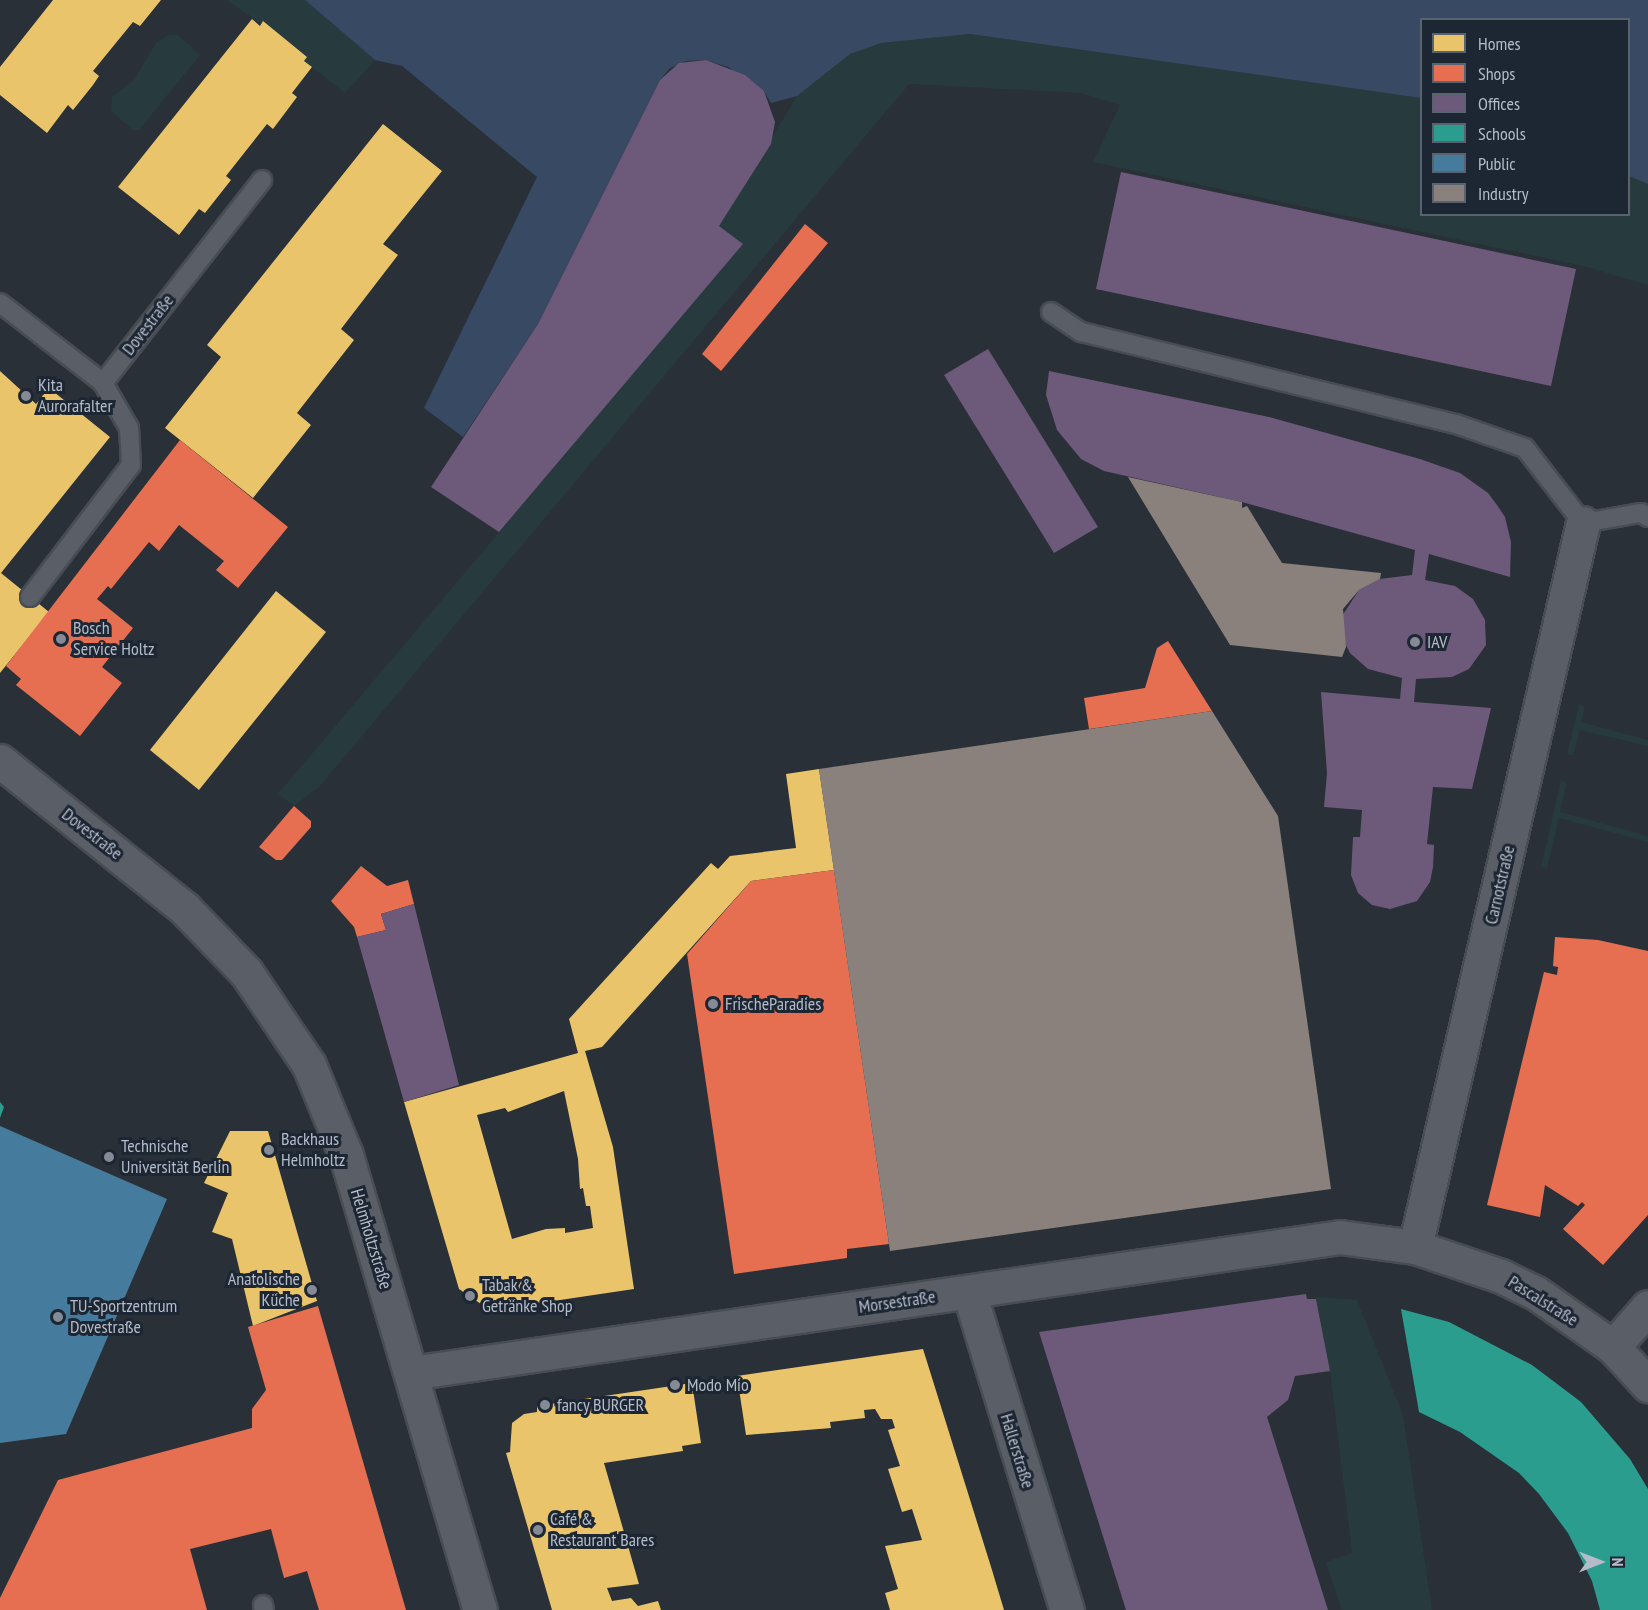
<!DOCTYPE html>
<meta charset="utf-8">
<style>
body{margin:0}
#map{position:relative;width:1648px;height:1610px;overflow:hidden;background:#2a3038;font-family:"PT Sans Narrow",sans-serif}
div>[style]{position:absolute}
.green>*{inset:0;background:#273a3e}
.water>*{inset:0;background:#384963}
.homes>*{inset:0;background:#e9c46a}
.shops>*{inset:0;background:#e76f51}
.offices>*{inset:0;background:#6d597a}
.schools>*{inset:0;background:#2a9d8f}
.public>*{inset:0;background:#457b9d}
.industry>*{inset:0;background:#8a817c}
.roads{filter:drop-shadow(2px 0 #484c53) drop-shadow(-2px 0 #484c53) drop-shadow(0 2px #484c53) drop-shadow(0 -2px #484c53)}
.service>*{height:18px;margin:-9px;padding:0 9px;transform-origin:9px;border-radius:9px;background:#5a5e66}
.minor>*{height:33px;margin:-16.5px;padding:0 16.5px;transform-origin:16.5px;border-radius:16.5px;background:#5a5e66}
.tertiary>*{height:33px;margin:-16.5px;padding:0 16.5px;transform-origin:16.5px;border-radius:16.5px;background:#5a5e66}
.dots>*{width:16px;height:16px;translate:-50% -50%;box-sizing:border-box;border:3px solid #1d2633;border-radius:50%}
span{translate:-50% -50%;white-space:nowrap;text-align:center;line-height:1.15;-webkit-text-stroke:6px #1d2633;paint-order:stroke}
.street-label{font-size:18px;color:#b4bcc9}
.poi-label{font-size:18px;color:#b4bcc9}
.left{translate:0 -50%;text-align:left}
.right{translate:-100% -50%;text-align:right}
.legend{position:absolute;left:1420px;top:18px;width:210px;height:198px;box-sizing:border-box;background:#1d2633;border:2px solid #59626f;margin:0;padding:8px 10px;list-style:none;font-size:18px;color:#b4bcc9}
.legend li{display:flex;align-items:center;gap:12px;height:30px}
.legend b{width:30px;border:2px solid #59626f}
.north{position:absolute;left:1570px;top:1532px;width:60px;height:60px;-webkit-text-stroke:4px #1d2633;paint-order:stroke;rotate:90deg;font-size:16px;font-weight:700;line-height:24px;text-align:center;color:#b4bcc9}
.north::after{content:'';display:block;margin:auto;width:21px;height:27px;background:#b4bcc9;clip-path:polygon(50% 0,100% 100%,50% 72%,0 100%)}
</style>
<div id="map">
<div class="green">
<div style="clip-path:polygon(227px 0,305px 0,375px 60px,345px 93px,304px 61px,307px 56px)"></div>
<div style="clip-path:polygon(170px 34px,178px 35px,200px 55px,139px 130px,133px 130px,111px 111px,112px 97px,134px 80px,156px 43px)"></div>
<div style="clip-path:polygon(970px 34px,1421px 98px,1422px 214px,1628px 214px,1629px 176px,1648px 184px,1648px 285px,1583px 266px,1093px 162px,1120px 105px,1081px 93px,909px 84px,319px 787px,294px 806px,278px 794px,743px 244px,719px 226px,797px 96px,850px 54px,881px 43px)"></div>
<div style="clip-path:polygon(1579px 704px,1585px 707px,1581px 722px,1648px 740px,1648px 746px,1580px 730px,1573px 755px,1567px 755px)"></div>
<div style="clip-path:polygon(1561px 781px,1567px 782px,1560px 812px,1634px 832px,1648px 837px,1648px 842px,1559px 818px,1547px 868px,1541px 867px)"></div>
<div style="clip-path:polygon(1316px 1297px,1357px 1300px,1403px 1415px,1432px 1610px,1342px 1610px,1326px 1562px,1352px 1553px,1330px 1371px)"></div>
</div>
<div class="water">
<div style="clip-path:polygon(305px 0,1648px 0,1648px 184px,1629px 176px,1628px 20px,1422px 20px,1421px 98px,970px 34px,881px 43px,850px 54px,797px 96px,771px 103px,764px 91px,728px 67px,706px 60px,686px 61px,670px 68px,660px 80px,538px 324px,463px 437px,424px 408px,537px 177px,402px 66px,375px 60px)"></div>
</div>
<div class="homes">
<div style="clip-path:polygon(53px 0,161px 0,140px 26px,133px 22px,93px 71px,99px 76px,93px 85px,73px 110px,68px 105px,47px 133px,0 95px,0 67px)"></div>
<div style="clip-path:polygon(252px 19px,260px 26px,263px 21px,307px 57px,304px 61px,312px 67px,292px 93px,297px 97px,273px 129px,267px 124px,226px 176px,231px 180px,205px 213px,199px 209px,179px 235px,118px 187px)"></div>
<div style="clip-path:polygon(383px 124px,442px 171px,383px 244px,398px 255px,341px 329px,354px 340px,297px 413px,311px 425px,253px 498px,165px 428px,221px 357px,207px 345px)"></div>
<div style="clip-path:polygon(0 371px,36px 404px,49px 388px,110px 437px,1px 573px,49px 612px,0 673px)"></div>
<div style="clip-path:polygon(276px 591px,326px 632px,199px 790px,150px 750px)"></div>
<div style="clip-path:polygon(evenodd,819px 769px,834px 870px,751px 881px,602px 1047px,585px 1051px,613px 1147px,634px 1289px,492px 1310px,484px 1306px,459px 1289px,404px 1102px,578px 1053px,569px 1019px,711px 863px,718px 869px,730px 856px,796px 848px,786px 774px,819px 769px,564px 1091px,578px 1159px,580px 1189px,583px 1188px,586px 1206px,590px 1206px,593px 1228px,565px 1233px,565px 1228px,546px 1229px,512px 1239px,477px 1115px,505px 1108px,508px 1112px,564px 1091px)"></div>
<div style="clip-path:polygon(230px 1131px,268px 1131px,317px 1301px,253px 1326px,232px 1239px,212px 1232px,228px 1193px,204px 1183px)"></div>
<div style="clip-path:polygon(923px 1349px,992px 1570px,1004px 1610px,890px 1610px,885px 1593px,898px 1589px,885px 1546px,922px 1540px,912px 1509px,902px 1512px,888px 1469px,900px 1466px,888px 1430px,895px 1428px,892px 1419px,881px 1419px,875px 1409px,864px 1410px,865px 1418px,830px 1422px,831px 1428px,746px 1435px,737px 1376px)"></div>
<div style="clip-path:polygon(692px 1383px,701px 1443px,682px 1446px,683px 1451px,604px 1463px,639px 1584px,607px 1588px,612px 1601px,631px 1598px,638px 1606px,658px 1601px,661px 1610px,552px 1610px,506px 1453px,510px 1452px,512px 1423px,524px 1414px,537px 1412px,537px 1406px)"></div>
</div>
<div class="shops">
<div style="clip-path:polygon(805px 224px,828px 243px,721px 371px,702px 354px)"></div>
<div style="clip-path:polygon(180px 440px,288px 527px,238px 588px,216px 570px,224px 561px,179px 525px,159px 551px,149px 542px,111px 589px,108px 586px,97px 599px,133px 628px,102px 667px,122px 683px,80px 736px,16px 685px,21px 679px,6px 666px)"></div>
<div style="clip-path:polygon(1168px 641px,1212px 711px,1089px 729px,1084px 698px,1145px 688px,1157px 648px)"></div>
<div style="clip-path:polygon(294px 806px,311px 821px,311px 827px,282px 860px,276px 860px,259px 847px)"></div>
<div style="clip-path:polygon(361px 866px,387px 886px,408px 880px,414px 904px,381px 914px,386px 930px,357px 937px,354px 927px,331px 901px)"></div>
<div style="clip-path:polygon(834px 870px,889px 1244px,847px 1249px,847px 1258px,734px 1274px,687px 954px,751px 881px)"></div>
<div style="clip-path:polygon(1555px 937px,1598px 940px,1648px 951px,1648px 1215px,1603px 1265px,1563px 1229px,1585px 1205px,1582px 1202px,1578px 1206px,1545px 1185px,1540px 1217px,1487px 1205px,1544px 972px,1557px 975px,1558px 967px,1553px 966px)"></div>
<div style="clip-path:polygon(318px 1306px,406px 1610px,319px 1610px,307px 1571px,284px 1578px,271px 1529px,190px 1549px,207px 1610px,0 1610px,0 1598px,58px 1480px,252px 1428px,252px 1409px,266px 1390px,248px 1327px)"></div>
</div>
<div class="offices">
<div style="clip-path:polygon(706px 60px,745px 75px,764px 91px,775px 122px,771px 144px,719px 226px,743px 244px,499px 532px,431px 487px,538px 324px,660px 80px,679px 63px)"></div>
<div style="clip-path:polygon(1121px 172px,1576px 269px,1551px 386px,1096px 289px)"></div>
<div style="clip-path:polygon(988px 349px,1098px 527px,1054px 553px,944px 375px)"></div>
<div style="clip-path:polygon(1049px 371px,1269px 417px,1420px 459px,1460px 473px,1488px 493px,1497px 505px,1505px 517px,1511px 542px,1510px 577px,1429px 554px,1425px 580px,1455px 586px,1473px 599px,1485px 620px,1486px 645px,1469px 669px,1452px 677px,1416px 679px,1414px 702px,1491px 708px,1472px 789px,1433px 787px,1427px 844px,1434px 845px,1433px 867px,1430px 882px,1417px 901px,1390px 909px,1372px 905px,1358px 893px,1351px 875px,1353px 837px,1360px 837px,1362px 810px,1324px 807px,1327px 773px,1321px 692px,1400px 699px,1402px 678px,1368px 669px,1350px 653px,1343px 639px,1342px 616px,1359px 590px,1380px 579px,1412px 575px,1415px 550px,1242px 502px,1104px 471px,1081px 459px,1057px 430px,1046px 395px)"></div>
<div style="clip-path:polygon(414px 904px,459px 1085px,404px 1102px,357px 937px,386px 930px,381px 914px)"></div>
<div style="clip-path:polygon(1306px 1294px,1307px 1299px,1316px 1299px,1330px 1371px,1295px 1376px,1288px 1400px,1267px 1417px,1328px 1610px,1126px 1610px,1039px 1332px)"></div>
</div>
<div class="schools">
<div style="clip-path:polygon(0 1102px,4px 1107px,0 1118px)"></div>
<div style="clip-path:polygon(1401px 1309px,1449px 1322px,1532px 1365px,1581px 1402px,1630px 1459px,1648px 1489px,1648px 1610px,1600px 1610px,1592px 1581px,1568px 1533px,1539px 1494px,1519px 1473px,1460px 1432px,1419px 1412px)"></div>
</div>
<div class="public">
<div style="clip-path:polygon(0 1126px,167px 1199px,66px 1434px,0 1443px)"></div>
</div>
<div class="industry">
<div style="clip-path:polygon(1128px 477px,1242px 502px,1242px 508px,1247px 506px,1282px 563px,1381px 573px,1380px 579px,1359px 590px,1343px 609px,1346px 647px,1342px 657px,1230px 645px)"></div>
<div style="clip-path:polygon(1212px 711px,1278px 816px,1331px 1189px,890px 1251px,819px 769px)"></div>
</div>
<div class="roads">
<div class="service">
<div style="left:0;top:303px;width:130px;rotate:37.8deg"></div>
<div style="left:1051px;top:312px;width:36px;rotate:34deg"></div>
<div style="left:1081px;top:332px;width:386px;rotate:13.8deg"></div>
<div style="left:1456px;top:424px;width:73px;rotate:19.2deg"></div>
<div style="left:1525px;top:448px;width:95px;rotate:52.3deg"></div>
<div style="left:1583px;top:523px;width:59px;rotate:-9.8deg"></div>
<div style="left:1641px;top:513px;width:8px;rotate:30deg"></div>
<div style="left:30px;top:597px;width:166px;rotate:-52.6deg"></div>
<div style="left:131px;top:465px;width:37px;rotate:-93deg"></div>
<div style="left:129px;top:428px;width:52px;rotate:-120deg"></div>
<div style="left:103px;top:383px;width:258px;rotate:-51.9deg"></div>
<div style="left:263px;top:1605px;width:5px;rotate:79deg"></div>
</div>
<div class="minor">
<div style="left:1415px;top:1247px;width:743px;rotate:-76.94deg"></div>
<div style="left:969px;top:1292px;width:333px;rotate:72.9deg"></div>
<div style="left:1613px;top:1347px;width:53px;rotate:-48.8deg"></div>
<div style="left:411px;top:1373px;width:939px;rotate:-8.33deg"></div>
<div style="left:1340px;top:1237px;width:76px;rotate:7.6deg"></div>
<div style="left:1415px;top:1247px;width:91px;rotate:18.6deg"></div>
<div style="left:1501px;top:1276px;width:39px;rotate:26deg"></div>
<div style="left:1536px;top:1293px;width:94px;rotate:35deg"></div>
<div style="left:1613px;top:1347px;width:52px;rotate:47.4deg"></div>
</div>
<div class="tertiary">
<div style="left:0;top:761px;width:236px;rotate:38.6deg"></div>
<div style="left:184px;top:908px;width:89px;rotate:45.9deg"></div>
<div style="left:246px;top:972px;width:112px;rotate:55.9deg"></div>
<div style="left:309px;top:1065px;width:97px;rotate:67.7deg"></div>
<div style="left:346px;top:1155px;width:474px;rotate:73.6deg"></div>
</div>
</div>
<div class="dots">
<div style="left:26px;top:396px;background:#848b96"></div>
<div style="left:61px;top:639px;background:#848b96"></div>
<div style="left:1415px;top:642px;background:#848b96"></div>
<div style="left:713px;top:1004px;background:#848b96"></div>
<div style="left:269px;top:1150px;background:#848b96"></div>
<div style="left:109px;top:1157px;background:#848b96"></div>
<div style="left:312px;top:1290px;background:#848b96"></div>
<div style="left:470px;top:1296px;background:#848b96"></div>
<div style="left:58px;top:1317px;background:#848b96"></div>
<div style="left:675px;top:1385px;background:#848b96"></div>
<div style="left:545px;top:1405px;background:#848b96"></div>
<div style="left:538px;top:1530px;background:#848b96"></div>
</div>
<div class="street-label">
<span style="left:148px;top:325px;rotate:-52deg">Dovestraße</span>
<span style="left:92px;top:834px;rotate:38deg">Dovestraße</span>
<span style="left:1500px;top:885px;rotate:-77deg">Carnotstraße</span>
<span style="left:371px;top:1239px;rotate:73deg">Helmholtzstraße</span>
<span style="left:1543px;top:1301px;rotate:32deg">Pascalstraße</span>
<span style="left:897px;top:1302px;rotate:-8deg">Morsestraße</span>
<span style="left:1017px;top:1451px;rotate:73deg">Hallerstraße</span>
</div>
<div class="poi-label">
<span class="left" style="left:38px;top:396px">Kita<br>Aurorafalter</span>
<span class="left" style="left:73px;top:639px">Bosch<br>Service Holtz</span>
<span class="left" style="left:1427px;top:642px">IAV</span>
<span class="left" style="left:725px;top:1004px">FrischeParadies</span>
<span class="left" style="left:281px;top:1150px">Backhaus<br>Helmholtz</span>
<span class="left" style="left:121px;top:1157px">Technische<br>Universität Berlin</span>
<span class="right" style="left:300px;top:1290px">Anatolische<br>Küche</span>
<span class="left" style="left:482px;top:1296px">Tabak &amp;<br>Getränke Shop</span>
<span class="left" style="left:70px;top:1317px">TU-Sportzentrum<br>Dovestraße</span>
<span class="left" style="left:687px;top:1385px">Modo Mio</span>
<span class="left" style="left:557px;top:1405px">fancy BURGER</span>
<span class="left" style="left:550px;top:1530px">Café &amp;<br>Restaurant Bares</span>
</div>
<ul class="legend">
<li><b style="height:16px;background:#e9c46a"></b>Homes</li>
<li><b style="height:16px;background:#e76f51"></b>Shops</li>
<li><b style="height:16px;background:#6d597a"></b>Offices</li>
<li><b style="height:16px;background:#2a9d8f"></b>Schools</li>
<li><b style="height:16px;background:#457b9d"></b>Public</li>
<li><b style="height:16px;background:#8a817c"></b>Industry</li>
</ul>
<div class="north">N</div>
</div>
